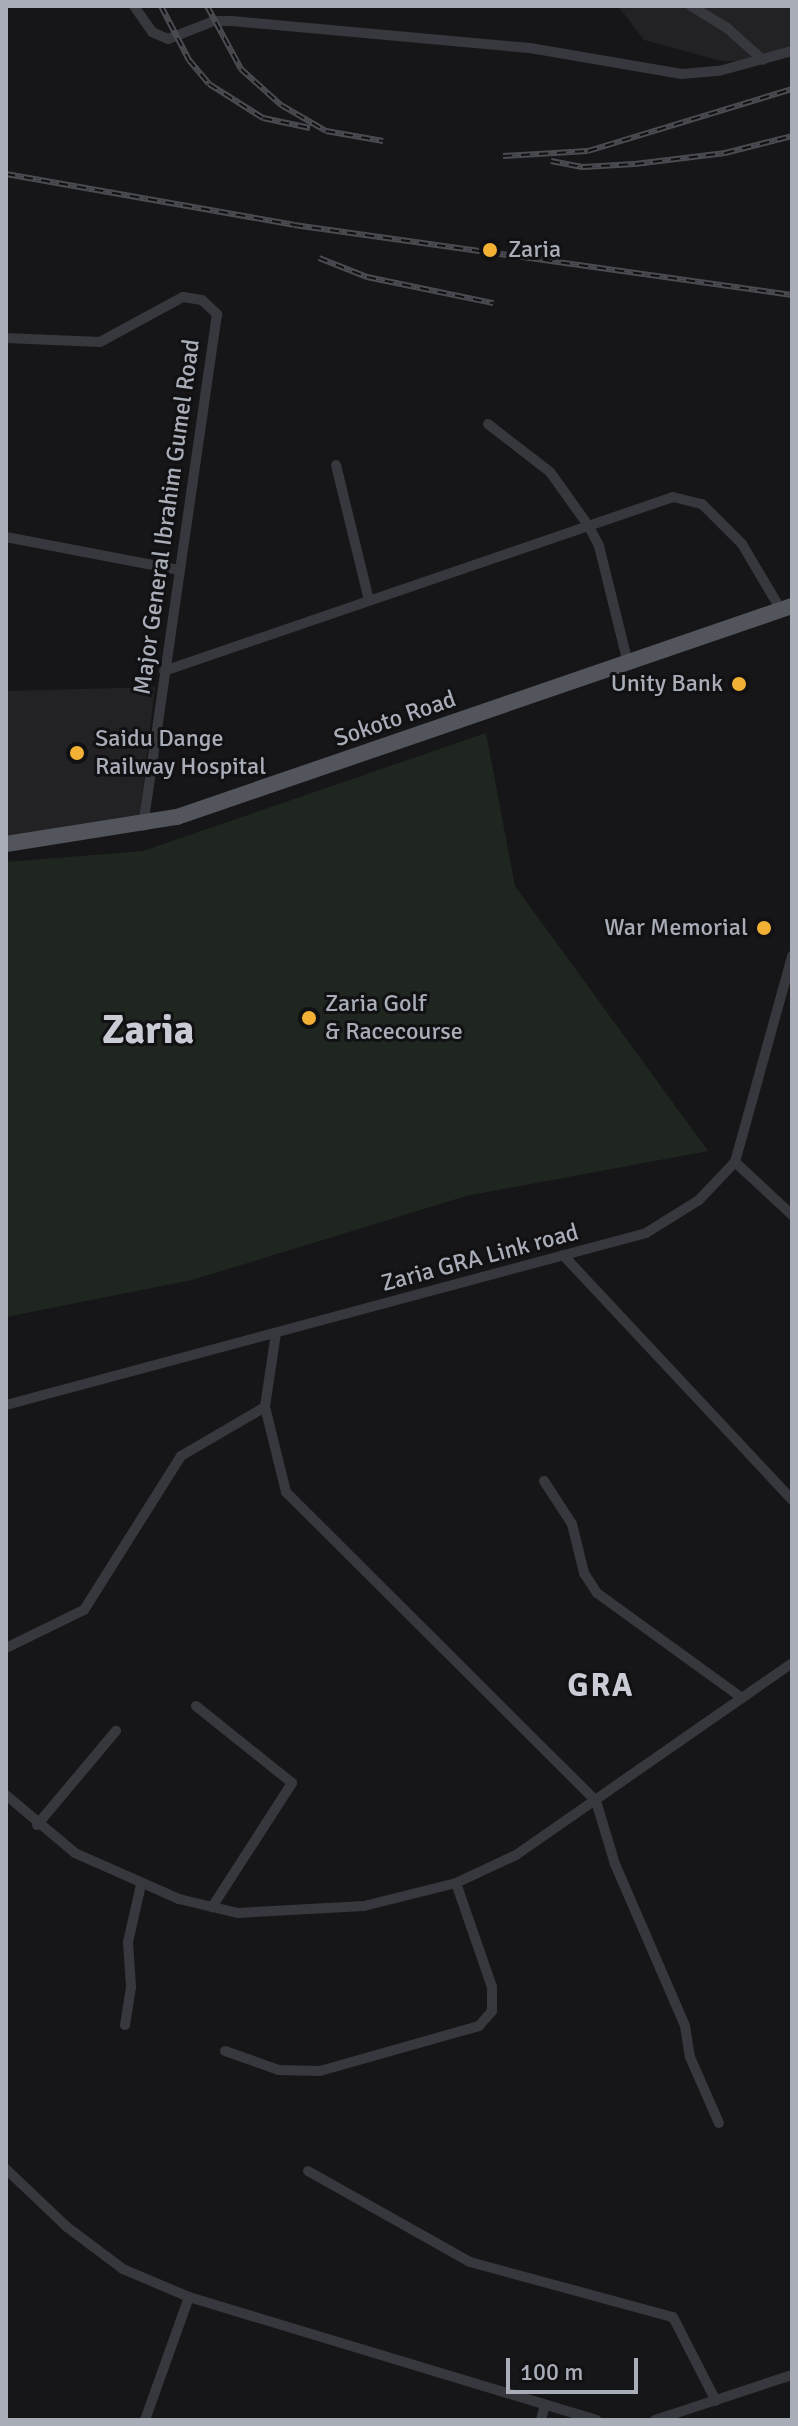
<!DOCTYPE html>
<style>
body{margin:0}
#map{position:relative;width:798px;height:2426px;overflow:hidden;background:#161618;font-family:Signika,sans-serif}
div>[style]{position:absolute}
.built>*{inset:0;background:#222225}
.green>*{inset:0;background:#1e261f}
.street>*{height:10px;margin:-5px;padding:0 5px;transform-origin:5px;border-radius:5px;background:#37383d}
.primary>*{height:16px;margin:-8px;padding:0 8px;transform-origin:8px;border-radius:8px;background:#53555c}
.rail>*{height:6px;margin-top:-3px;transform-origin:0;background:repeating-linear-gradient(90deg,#111113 0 9px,#4a4c52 0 18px);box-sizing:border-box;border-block:2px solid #4a4c52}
.dots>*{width:22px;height:22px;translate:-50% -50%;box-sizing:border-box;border:4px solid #111113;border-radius:50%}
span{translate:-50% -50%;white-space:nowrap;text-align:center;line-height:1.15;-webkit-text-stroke:6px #111113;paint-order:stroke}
.poi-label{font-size:24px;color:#a8adb8}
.left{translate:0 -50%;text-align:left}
.right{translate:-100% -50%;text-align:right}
.street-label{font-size:24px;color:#a8adb8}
.district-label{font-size:32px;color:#c9ccd4;font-weight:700;letter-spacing:2px}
.town-label{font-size:40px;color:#c9ccd4;font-weight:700}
.frame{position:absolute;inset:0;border:8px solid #a8adb8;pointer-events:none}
.scale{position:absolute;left:506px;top:2358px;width:132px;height:36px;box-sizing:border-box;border:4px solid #a8adb8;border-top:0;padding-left:10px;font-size:24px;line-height:28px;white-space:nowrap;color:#a8adb8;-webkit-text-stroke:6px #111113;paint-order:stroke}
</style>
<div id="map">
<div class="built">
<div style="clip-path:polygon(618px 6px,792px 6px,792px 49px,752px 61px,721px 61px,644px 40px)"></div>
<div style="clip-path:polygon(155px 687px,140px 814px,133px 824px,6px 838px,6px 691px)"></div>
</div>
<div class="green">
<div style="clip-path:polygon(486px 733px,515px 886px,708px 1151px,466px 1196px,192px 1280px,6px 1317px,6px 862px,143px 851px)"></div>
</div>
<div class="street">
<div style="left:134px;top:6px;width:32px;rotate:55deg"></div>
<div style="left:152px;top:32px;width:17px;rotate:24deg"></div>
<div style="left:168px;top:39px;width:49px;rotate:-21.4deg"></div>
<div style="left:214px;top:21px;width:18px"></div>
<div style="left:232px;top:21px;width:299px;rotate:5.2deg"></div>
<div style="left:530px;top:48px;width:154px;rotate:9.7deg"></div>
<div style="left:682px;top:74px;width:37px;rotate:-5deg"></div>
<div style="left:719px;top:71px;width:76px;rotate:-15.3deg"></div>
<div style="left:691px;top:6px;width:42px;rotate:31.4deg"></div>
<div style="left:727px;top:28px;width:48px;rotate:41.6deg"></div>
<div style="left:6px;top:338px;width:94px;rotate:2.4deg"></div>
<div style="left:100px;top:342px;width:94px;rotate:-28.5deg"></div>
<div style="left:183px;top:297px;width:19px;rotate:9deg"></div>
<div style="left:202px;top:300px;width:21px;rotate:43deg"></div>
<div style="left:217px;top:314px;width:517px;rotate:98.22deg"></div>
<div style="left:488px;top:424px;width:78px;rotate:37.7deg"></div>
<div style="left:550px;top:472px;width:65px;rotate:54.4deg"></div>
<div style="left:588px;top:525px;width:24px;rotate:62deg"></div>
<div style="left:599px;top:546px;width:121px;rotate:76.1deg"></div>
<div style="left:336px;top:465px;width:139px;rotate:76.3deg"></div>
<div style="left:6px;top:537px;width:176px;rotate:10.8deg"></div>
<div style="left:164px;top:671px;width:538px;rotate:-18.87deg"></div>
<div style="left:673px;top:497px;width:30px;rotate:14deg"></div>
<div style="left:702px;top:504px;width:57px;rotate:45deg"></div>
<div style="left:742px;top:544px;width:77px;rotate:59.4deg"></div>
<div style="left:735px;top:1162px;width:78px;rotate:42.9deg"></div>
<div style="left:563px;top:1255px;width:335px;rotate:46.9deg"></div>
<div style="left:276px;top:1333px;width:75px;rotate:98.5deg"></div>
<div style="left:265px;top:1407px;width:88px;rotate:76.1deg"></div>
<div style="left:286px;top:1492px;width:438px;rotate:44.9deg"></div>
<div style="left:596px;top:1801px;width:66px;rotate:73.2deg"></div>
<div style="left:615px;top:1864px;width:176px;rotate:66.6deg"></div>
<div style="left:685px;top:2026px;width:31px;rotate:81deg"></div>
<div style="left:690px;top:2057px;width:72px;rotate:66.3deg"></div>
<div style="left:6px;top:1405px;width:663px;rotate:-15.04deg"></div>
<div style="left:646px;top:1233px;width:62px;rotate:-31.9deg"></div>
<div style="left:699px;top:1200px;width:52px;rotate:-46.5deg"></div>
<div style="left:735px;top:1162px;width:214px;rotate:-74.5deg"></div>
<div style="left:544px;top:1481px;width:51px;rotate:56.9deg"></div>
<div style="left:572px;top:1524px;width:50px;rotate:76.2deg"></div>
<div style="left:584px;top:1573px;width:24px;rotate:57deg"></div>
<div style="left:597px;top:1593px;width:179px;rotate:35.9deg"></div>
<div style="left:6px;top:1648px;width:87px;rotate:-26deg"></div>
<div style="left:84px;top:1610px;width:182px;rotate:-57.8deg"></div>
<div style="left:181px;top:1456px;width:97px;rotate:-30.3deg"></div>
<div style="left:196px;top:1706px;width:123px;rotate:38.7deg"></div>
<div style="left:292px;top:1783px;width:148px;rotate:122.8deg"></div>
<div style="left:6px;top:1795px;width:90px;rotate:40deg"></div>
<div style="left:75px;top:1853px;width:114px;rotate:23.9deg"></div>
<div style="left:179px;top:1899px;width:61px;rotate:13.3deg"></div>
<div style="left:238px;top:1913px;width:126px;rotate:-3.2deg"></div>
<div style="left:364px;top:1906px;width:95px;rotate:-14deg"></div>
<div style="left:456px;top:1883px;width:66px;rotate:-25deg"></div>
<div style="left:516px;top:1855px;width:336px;rotate:-34.8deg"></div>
<div style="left:37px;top:1825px;width:123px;rotate:-50deg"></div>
<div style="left:125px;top:2025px;width:38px;rotate:-81deg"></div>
<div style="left:131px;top:1987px;width:45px;rotate:-93.8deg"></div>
<div style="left:128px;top:1942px;width:58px;rotate:-77.2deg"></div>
<div style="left:225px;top:2051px;width:57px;rotate:19.4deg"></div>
<div style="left:279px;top:2070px;width:41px;rotate:1.4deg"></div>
<div style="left:320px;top:2071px;width:165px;rotate:-15.8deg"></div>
<div style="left:479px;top:2026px;width:20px;rotate:-49deg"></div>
<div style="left:492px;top:2011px;width:24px;rotate:-90deg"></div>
<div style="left:492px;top:1987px;width:110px;rotate:-109.1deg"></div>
<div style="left:6px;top:2169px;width:84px;rotate:43.6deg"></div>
<div style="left:67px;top:2227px;width:70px;rotate:36.9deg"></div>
<div style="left:123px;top:2269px;width:72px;rotate:23deg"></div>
<div style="left:189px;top:2297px;width:426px;rotate:16.8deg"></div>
<div style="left:308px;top:2171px;width:186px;rotate:29.3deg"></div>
<div style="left:470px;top:2262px;width:210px;rotate:15.2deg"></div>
<div style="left:673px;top:2317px;width:94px;rotate:62.9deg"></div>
<div style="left:145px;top:2420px;width:131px;rotate:-70.3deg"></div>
<div style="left:541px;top:2420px;width:16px;rotate:-75deg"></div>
<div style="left:655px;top:2420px;width:144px;rotate:-18.2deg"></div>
</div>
<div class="primary">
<div style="left:6px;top:844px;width:173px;rotate:-9deg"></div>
<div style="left:177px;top:817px;width:650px;rotate:-18.94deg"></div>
</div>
<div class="rail">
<div style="left:161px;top:6px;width:61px;rotate:62.6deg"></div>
<div style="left:189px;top:60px;width:31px;rotate:50deg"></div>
<div style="left:209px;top:84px;width:64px;rotate:32.2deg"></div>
<div style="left:263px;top:118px;width:48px;rotate:12deg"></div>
<div style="left:207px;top:6px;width:72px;rotate:61.6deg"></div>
<div style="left:241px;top:69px;width:54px;rotate:42deg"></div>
<div style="left:281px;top:105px;width:52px;rotate:30deg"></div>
<div style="left:326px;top:131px;width:58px;rotate:10deg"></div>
<div style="left:503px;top:156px;width:85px;rotate:-3.4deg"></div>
<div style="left:588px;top:151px;width:213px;rotate:-16.9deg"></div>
<div style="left:551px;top:161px;width:33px;rotate:11deg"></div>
<div style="left:583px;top:167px;width:52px;rotate:-3.3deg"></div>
<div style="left:635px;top:164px;width:91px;rotate:-7deg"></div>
<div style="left:725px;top:153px;width:69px;rotate:-14.2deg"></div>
<div style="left:6px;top:174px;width:292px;rotate:10deg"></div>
<div style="left:294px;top:225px;width:503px;rotate:8deg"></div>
<div style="left:319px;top:258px;width:52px;rotate:21.6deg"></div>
<div style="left:367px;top:277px;width:129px;rotate:11.7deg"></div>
</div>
<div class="dots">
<div style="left:490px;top:250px;background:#f2b134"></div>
<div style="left:739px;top:684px;background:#f2b134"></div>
<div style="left:77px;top:753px;background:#f2b134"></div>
<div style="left:764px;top:928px;background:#f2b134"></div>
<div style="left:309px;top:1018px;background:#f2b134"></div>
</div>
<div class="poi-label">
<span class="left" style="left:508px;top:250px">Zaria</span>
<span class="right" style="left:723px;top:684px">Unity Bank</span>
<span class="left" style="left:95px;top:753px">Saidu Dange<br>Railway Hospital</span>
<span class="right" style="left:748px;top:928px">War Memorial</span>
<span class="left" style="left:325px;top:1018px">Zaria Golf<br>&amp; Racecourse</span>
</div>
<div class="street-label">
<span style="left:167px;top:517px;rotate:-82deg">Major General Ibrahim Gumel Road</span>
<span style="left:395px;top:719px;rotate:-19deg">Sokoto Road</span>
<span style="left:480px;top:1258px;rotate:-15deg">Zaria GRA Link road</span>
</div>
<div class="district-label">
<span style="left:601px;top:1686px">GRA</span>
</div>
<div class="town-label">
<span style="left:148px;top:1030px">Zaria</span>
</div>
<div class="frame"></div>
<div class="scale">100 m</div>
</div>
